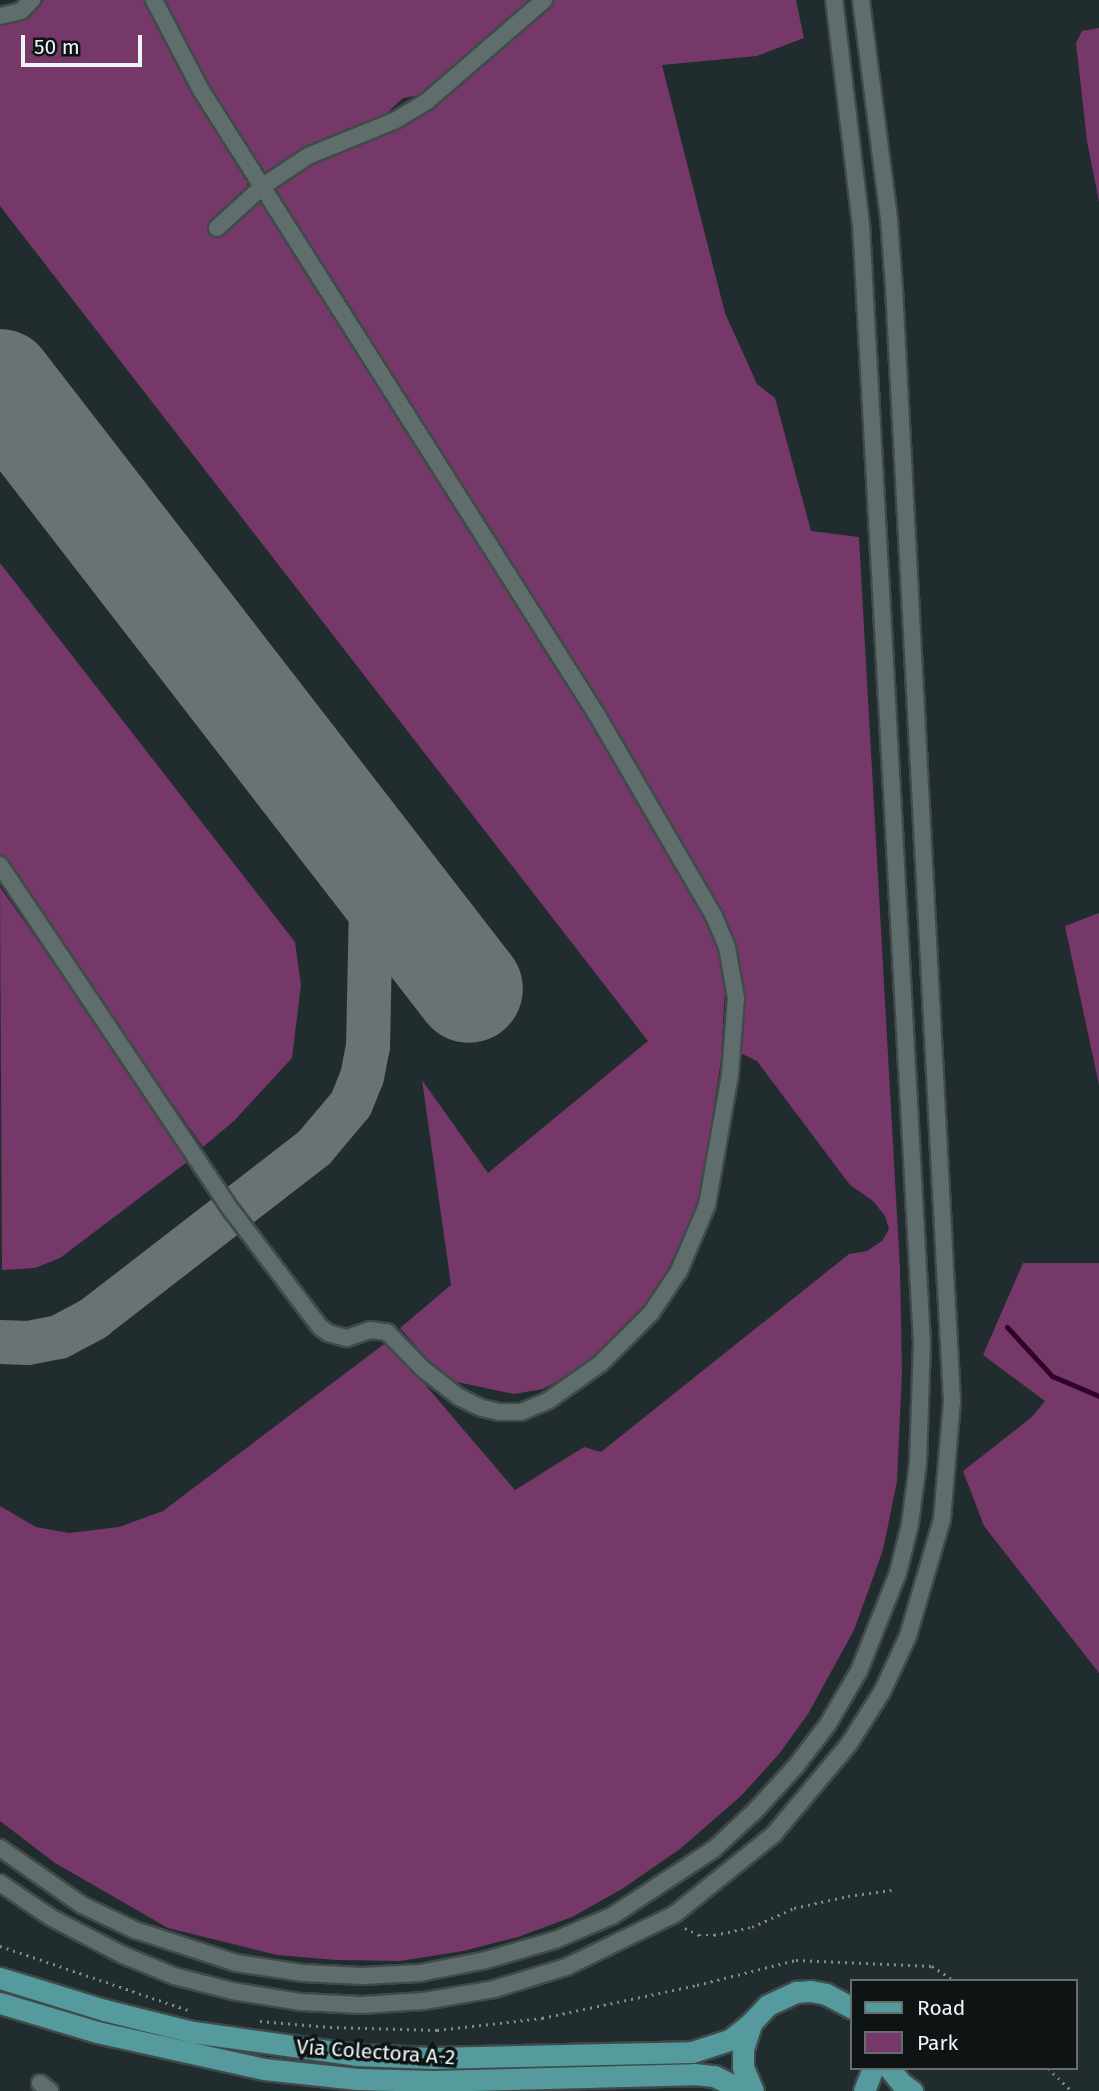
<!DOCTYPE html>
<meta charset="utf-8">
<style>
body{margin:0}
#map{position:relative;width:1099px;height:2091px;overflow:hidden;background:#202c2d;font-family:"Fira Sans",sans-serif}
div>[style]{position:absolute}
.green>*{inset:0;background:#763769}
.stream>*{height:5px;margin:-2.5px;padding:0 2.5px;transform-origin:2.5px;border-radius:2.5px;background:#310329}
.taxiway>*{height:44px;margin:-22px;padding:0 22px;transform-origin:22px;border-radius:22px;background:#697374}
.runway>*{height:108px;margin:-54px;padding:0 54px;transform-origin:54px;border-radius:54px;background:#697374}
.path>*{height:2.5px;margin-top:-1.25px;transform-origin:0;background:repeating-linear-gradient(90deg,#818b8c 0 2px,transparent 0 7px)}
.roads{filter:drop-shadow(2px 0 #404a4b) drop-shadow(-2px 0 #404a4b) drop-shadow(0 2px #404a4b) drop-shadow(0 -2px #404a4b)}
.minor>*{height:16px;margin:-8px;padding:0 8px;transform-origin:8px;border-radius:8px;background:#5f6d6d}
.major>*{height:21px;margin:-10.5px;padding:0 10.5px;transform-origin:10.5px;border-radius:10.5px;background:#559b9e}
span{translate:-50% -50%;white-space:nowrap;text-align:center;line-height:1.15;-webkit-text-stroke:7px #0e1314;paint-order:stroke}
.street-label{font-size:21px;color:#eef5f6}
.legend{position:absolute;left:850px;top:1979px;width:228px;height:91px;box-sizing:border-box;background:#0e1314;border:2px solid #686d6e;margin:0;padding:9px 12px;list-style:none;font-size:21px;color:#eef5f6}
.legend li{display:flex;align-items:center;gap:14px;height:35px}
.legend b{width:35px;border:2px solid #686d6e}
.scale{position:absolute;left:21px;top:35px;width:121px;height:32px;box-sizing:border-box;border:4px solid #eef5f6;border-top:0;padding-left:9px;font-size:21px;line-height:24px;white-space:nowrap;color:#eef5f6;-webkit-text-stroke:5px #0e1314;paint-order:stroke}
</style>
<div id="map">
<div class="green">
<div style="clip-path:polygon(44px 0,145px 0,194px 97px,248px 179px,247px 190px,208px 226px,217px 235px,256px 199px,263px 200px,551px 655px,708px 926px,717px 947px,725px 991px,721px 1060px,699px 1204px,690px 1226px,653px 1297px,628px 1326px,589px 1364px,543px 1389px,514px 1394px,457px 1382px,438px 1371px,400px 1328px,451px 1285px,422px 1080px,488px 1173px,648px 1041px,0 206px,0 24px,19px 22px)"></div>
<div style="clip-path:polygon(165px 0,796px 0,804px 38px,757px 56px,662px 65px,725px 313px,757px 384px,775px 398px,811px 531px,859px 537px,900px 1269px,902px 1371px,897px 1481px,883px 1550px,854px 1630px,808px 1714px,779px 1754px,741px 1796px,680px 1849px,622px 1889px,572px 1917px,518px 1937px,463px 1951px,400px 1961px,336px 1960px,277px 1955px,168px 1928px,55px 1863px,0 1821px,0 1506px,36px 1527px,69px 1533px,119px 1527px,163px 1511px,388px 1341px,515px 1490px,584px 1447px,601px 1452px,849px 1254px,867px 1251px,882px 1241px,889px 1229px,885px 1216px,873px 1201px,850px 1185px,757px 1061px,740px 1053px,742px 1013px,735px 952px,716px 906px,611px 723px,276px 192px,276px 188px,315px 163px,396px 129px,443px 92px,403px 98px,386px 114px,313px 145px,267px 174px,213px 95px)"></div>
<div style="clip-path:polygon(1099px 28px,1099px 202px,1087px 141px,1076px 43px,1082px 31px)"></div>
<div style="clip-path:polygon(0 563px,295px 942px,301px 985px,292px 1058px,234px 1121px,203px 1147px,0 858px)"></div>
<div style="clip-path:polygon(0 887px,191px 1159px,60px 1258px,35px 1268px,2px 1270px)"></div>
<div style="clip-path:polygon(1099px 913px,1099px 1085px,1065px 926px)"></div>
<div style="clip-path:polygon(1023px 1263px,1099px 1263px,1099px 1673px,984px 1526px,963px 1471px,1032px 1417px,1045px 1401px,983px 1355px)"></div>
</div>
<div class="stream">
<div style="left:1007px;top:1327px;width:67px;rotate:47.4deg"></div>
<div style="left:1052px;top:1376px;width:51px;rotate:23.1deg"></div>
</div>
<div class="taxiway">
<div style="left:0;top:1342px;width:28px;rotate:2deg"></div>
<div style="left:28px;top:1343px;width:32px;rotate:-11deg"></div>
<div style="left:59px;top:1337px;width:40px;rotate:-28deg"></div>
<div style="left:94px;top:1318px;width:278px;rotate:-37.7deg"></div>
<div style="left:314px;top:1148px;width:57px;rotate:-49.9deg"></div>
<div style="left:351px;top:1104px;width:29px;rotate:-68deg"></div>
<div style="left:362px;top:1077px;width:31px;rotate:-79deg"></div>
<div style="left:368px;top:1047px;width:144px;rotate:-88.8deg"></div>
<div style="left:371px;top:903px;width:44px;rotate:-103.1deg"></div>
<div style="left:361px;top:860px;width:53px;rotate:-121.9deg"></div>
</div>
<div class="runway">
<div style="left:0;top:383px;width:766px;rotate:52.26deg"></div>
</div>
<div class="path">
<div style="left:685px;top:1928px;width:16px;rotate:27deg"></div>
<div style="left:699px;top:1935px;width:15px"></div>
<div style="left:714px;top:1935px;width:39px;rotate:-12deg"></div>
<div style="left:752px;top:1927px;width:46px;rotate:-24.3deg"></div>
<div style="left:794px;top:1908px;width:55px;rotate:-12.5deg"></div>
<div style="left:848px;top:1896px;width:44px;rotate:-7.8deg"></div>
<div style="left:0;top:1946px;width:202px;rotate:18.8deg"></div>
<div style="left:260px;top:2021px;width:70px;rotate:4.9deg"></div>
<div style="left:330px;top:2027px;width:107px;rotate:1.6deg"></div>
<div style="left:437px;top:2030px;width:106px;rotate:-6.5deg"></div>
<div style="left:542px;top:2018px;width:158px;rotate:-12deg"></div>
<div style="left:697px;top:1985px;width:102px;rotate:-14.2deg"></div>
<div style="left:796px;top:1960px;width:136px;rotate:2.5deg"></div>
<div style="left:932px;top:1966px;width:27px;rotate:33deg"></div>
<div style="left:1048px;top:2068px;width:33px;rotate:44deg"></div>
</div>
<div class="roads">
<div class="minor">
<div style="left:0;top:16px;width:22px;rotate:-13deg"></div>
<div style="left:21px;top:11px;width:16px;rotate:-45deg"></div>
<div style="left:217px;top:228px;width:62px;rotate:-42.4deg"></div>
<div style="left:263px;top:186px;width:54px;rotate:-33.7deg"></div>
<div style="left:308px;top:156px;width:95px;rotate:-22.2deg"></div>
<div style="left:396px;top:120px;width:35px;rotate:-31deg"></div>
<div style="left:426px;top:102px;width:156px;rotate:-40.8deg"></div>
<div style="left:0;top:865px;width:417px;rotate:56.2deg"></div>
<div style="left:232px;top:1211px;width:146px;rotate:52.8deg"></div>
<div style="left:320px;top:1327px;width:10px;rotate:37deg"></div>
<div style="left:328px;top:1333px;width:20px;rotate:15deg"></div>
<div style="left:347px;top:1338px;width:24px;rotate:-19deg"></div>
<div style="left:370px;top:1330px;width:17px;rotate:7deg"></div>
<div style="left:387px;top:1332px;width:52px;rotate:45.8deg"></div>
<div style="left:423px;top:1369px;width:46px;rotate:37.9deg"></div>
<div style="left:459px;top:1397px;width:25px;rotate:26deg"></div>
<div style="left:482px;top:1408px;width:18px;rotate:13deg"></div>
<div style="left:500px;top:1412px;width:21px"></div>
<div style="left:521px;top:1412px;width:30px;rotate:-23deg"></div>
<div style="left:549px;top:1400px;width:64px;rotate:-35.4deg"></div>
<div style="left:601px;top:1363px;width:71px;rotate:-45deg"></div>
<div style="left:651px;top:1313px;width:50px;rotate:-56.3deg"></div>
<div style="left:679px;top:1271px;width:72px;rotate:-67deg"></div>
<div style="left:707px;top:1205px;width:133px;rotate:-80deg"></div>
<div style="left:730px;top:1074px;width:76px;rotate:-85.5deg"></div>
<div style="left:736px;top:998px;width:52px;rotate:-100deg"></div>
<div style="left:727px;top:947px;width:34px;rotate:-113deg"></div>
<div style="left:714px;top:916px;width:233px;rotate:-120.2deg"></div>
<div style="left:597px;top:715px;width:740px;rotate:-122.36deg"></div>
<div style="left:201px;top:90px;width:102px;rotate:-117.6deg"></div>
<div style="left:0;top:1848px;width:100px;rotate:34.8deg"></div>
<div style="left:82px;top:1905px;width:59px;rotate:25.3deg"></div>
<div style="left:135px;top:1930px;width:106px;rotate:18.1deg"></div>
<div style="left:236px;top:1963px;width:68px;rotate:8.5deg"></div>
<div style="left:303px;top:1973px;width:59px;rotate:2.9deg"></div>
<div style="left:362px;top:1976px;width:58px;rotate:-3deg"></div>
<div style="left:420px;top:1973px;width:67px;rotate:-11.1deg"></div>
<div style="left:486px;top:1960px;width:72px;rotate:-16.2deg"></div>
<div style="left:555px;top:1940px;width:62px;rotate:-22.8deg"></div>
<div style="left:612px;top:1916px;width:122px;rotate:-33.3deg"></div>
<div style="left:714px;top:1849px;width:56px;rotate:-42.8deg"></div>
<div style="left:755px;top:1811px;width:61px;rotate:-47.7deg"></div>
<div style="left:796px;top:1766px;width:53px;rotate:-52.7deg"></div>
<div style="left:828px;top:1724px;width:61px;rotate:-59.7deg"></div>
<div style="left:859px;top:1671px;width:105px;rotate:-68.3deg"></div>
<div style="left:898px;top:1573px;width:50px;rotate:-76.2deg"></div>
<div style="left:910px;top:1524px;width:62px;rotate:-82.5deg"></div>
<div style="left:918px;top:1463px;width:120px;rotate:-88.1deg"></div>
<div style="left:922px;top:1343px;width:1120px;rotate:-93.12deg"></div>
<div style="left:861px;top:225px;width:227px;rotate:-96.8deg"></div>
<div style="left:0;top:1883px;width:60px;rotate:34.2deg"></div>
<div style="left:50px;top:1917px;width:82px;rotate:27.5deg"></div>
<div style="left:123px;top:1955px;width:55px;rotate:22.4deg"></div>
<div style="left:174px;top:1976px;width:60px;rotate:14.5deg"></div>
<div style="left:232px;top:1991px;width:70px;rotate:9.1deg"></div>
<div style="left:301px;top:2002px;width:61px;rotate:2.8deg"></div>
<div style="left:362px;top:2005px;width:62px;rotate:-3.7deg"></div>
<div style="left:424px;top:2001px;width:71px;rotate:-9.7deg"></div>
<div style="left:494px;top:1989px;width:75px;rotate:-17deg"></div>
<div style="left:566px;top:1967px;width:121px;rotate:-25.9deg"></div>
<div style="left:675px;top:1914px;width:127px;rotate:-38.9deg"></div>
<div style="left:774px;top:1834px;width:117px;rotate:-50.2deg"></div>
<div style="left:849px;top:1744px;width:62px;rotate:-57.6deg"></div>
<div style="left:882px;top:1692px;width:62px;rotate:-65.1deg"></div>
<div style="left:908px;top:1636px;width:121px;rotate:-73.7deg"></div>
<div style="left:942px;top:1520px;width:118px;rotate:-85.2deg"></div>
<div style="left:952px;top:1402px;width:1116px;rotate:-92.98deg"></div>
<div style="left:894px;top:288px;width:69px;rotate:-94.1deg"></div>
<div style="left:889px;top:219px;width:221px;rotate:-97.3deg"></div>
<div style="left:40px;top:2083px;width:13px;rotate:39deg"></div>
</div>
<div class="major">
<div style="left:0;top:1978px;width:109px;rotate:17.1deg"></div>
<div style="left:104px;top:2010px;width:92px;rotate:13.9deg"></div>
<div style="left:193px;top:2032px;width:165px;rotate:8deg"></div>
<div style="left:356px;top:2055px;width:77px;rotate:2.2deg"></div>
<div style="left:433px;top:2058px;width:259px;rotate:-1.3deg"></div>
<div style="left:692px;top:2052px;width:40px;rotate:-18deg"></div>
<div style="left:730px;top:2040px;width:28px;rotate:-39deg"></div>
<div style="left:0;top:2003px;width:101px;rotate:16.6deg"></div>
<div style="left:97px;top:2032px;width:171px;rotate:12.5deg"></div>
<div style="left:264px;top:2069px;width:94px;rotate:6.1deg"></div>
<div style="left:357px;top:2079px;width:76px;rotate:1.5deg"></div>
<div style="left:433px;top:2081px;width:261px;rotate:-1.5deg"></div>
<div style="left:694px;top:2074px;width:20px;rotate:6deg"></div>
<div style="left:714px;top:2076px;width:34px;rotate:26deg"></div>
<div style="left:889px;top:2068px;width:19px;rotate:51deg"></div>
<div style="left:901px;top:2083px;width:14px;rotate:36deg"></div>
<div style="left:753px;top:2091px;width:26px;rotate:-113deg"></div>
<div style="left:743px;top:2067px;width:18px;rotate:-90deg"></div>
<div style="left:743px;top:2049px;width:28px;rotate:-72deg"></div>
<div style="left:752px;top:2022px;width:23px;rotate:-47deg"></div>
<div style="left:768px;top:2005px;width:31px;rotate:-25deg"></div>
<div style="left:796px;top:1992px;width:15px;rotate:-4deg"></div>
<div style="left:811px;top:1991px;width:15px;rotate:11deg"></div>
<div style="left:826px;top:1994px;width:30px;rotate:28deg"></div>
<div style="left:864px;top:2091px;width:25px;rotate:-69deg"></div>
</div>
</div>
<div class="street-label">
<span style="left:376px;top:2052px;rotate:4deg">Vía Colectora A-2</span>
</div>
<ul class="legend">
<li><b style="height:9px;background:#559b9e"></b>Road</li>
<li><b style="height:19px;background:#763769"></b>Park</li>
</ul>
<div class="scale">50 m</div>
</div>
